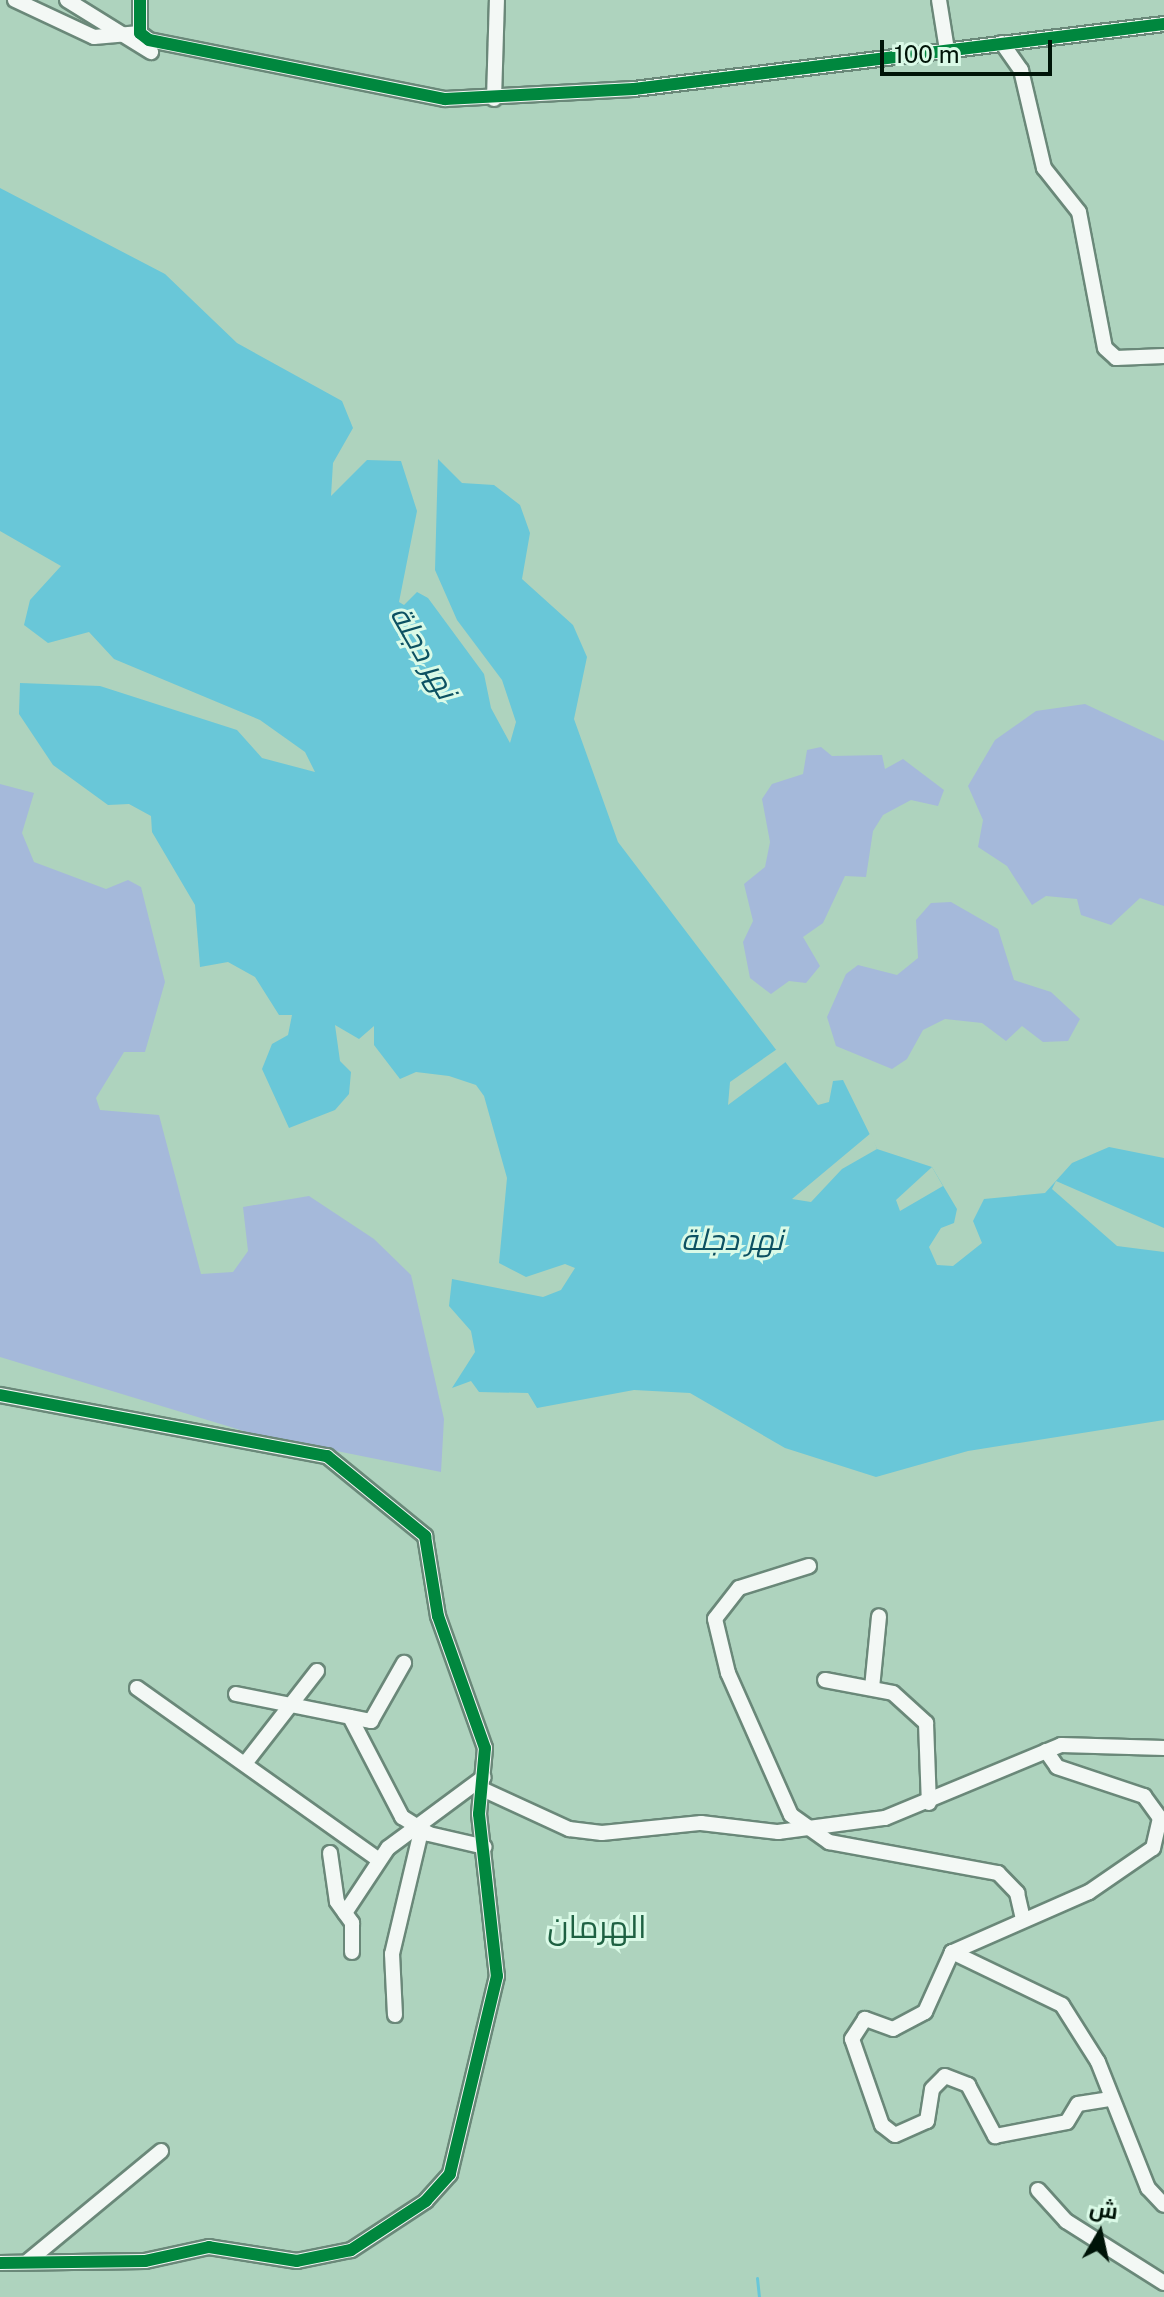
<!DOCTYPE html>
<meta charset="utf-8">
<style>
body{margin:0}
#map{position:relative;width:1164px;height:2297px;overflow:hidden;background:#aed3be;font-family:"Public Sans",Cairo,sans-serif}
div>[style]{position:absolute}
.green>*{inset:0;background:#a5b9da}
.water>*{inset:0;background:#69c7d8}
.pier>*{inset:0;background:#aed3be}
.stream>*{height:3px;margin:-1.5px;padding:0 1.5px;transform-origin:1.5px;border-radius:1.5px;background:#69c7d8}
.roads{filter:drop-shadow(2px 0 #6a8879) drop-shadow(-2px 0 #6a8879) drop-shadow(0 2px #6a8879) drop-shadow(0 -2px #6a8879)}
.minor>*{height:14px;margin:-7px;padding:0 7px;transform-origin:7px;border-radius:7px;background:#f3f8f5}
.cycleway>*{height:12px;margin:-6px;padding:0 6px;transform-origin:6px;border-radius:6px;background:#00873e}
span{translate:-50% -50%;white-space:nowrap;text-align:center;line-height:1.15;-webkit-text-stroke:6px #dafae7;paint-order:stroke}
.water-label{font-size:30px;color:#0c5162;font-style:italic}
.quarter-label{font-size:32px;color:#1e6142}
.north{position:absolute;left:1060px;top:2193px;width:80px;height:80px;-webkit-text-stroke:6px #dafae7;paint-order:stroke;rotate:9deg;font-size:22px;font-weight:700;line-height:32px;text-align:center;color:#001408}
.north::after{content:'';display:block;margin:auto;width:28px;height:36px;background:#001408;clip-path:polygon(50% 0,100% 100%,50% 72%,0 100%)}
.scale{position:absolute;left:880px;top:40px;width:172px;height:36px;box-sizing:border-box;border:4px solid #001408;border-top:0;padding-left:10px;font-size:24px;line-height:28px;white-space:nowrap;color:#001408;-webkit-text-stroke:6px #dafae7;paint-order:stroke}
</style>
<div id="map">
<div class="green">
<div style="clip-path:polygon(1085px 704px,1164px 741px,1164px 906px,1140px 898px,1111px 925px,1081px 915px,1077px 899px,1046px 896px,1032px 905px,1007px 866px,978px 847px,983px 820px,968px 786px,995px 740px,1036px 711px)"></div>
<div style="clip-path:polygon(821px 747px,832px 756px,882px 755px,885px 769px,903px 759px,944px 790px,938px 806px,911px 800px,883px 815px,873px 831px,866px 877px,845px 876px,823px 923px,803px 937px,820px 966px,806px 983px,789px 981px,771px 994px,750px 978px,743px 942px,753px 921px,744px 884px,765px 867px,770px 842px,762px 799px,772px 784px,803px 774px,807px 750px)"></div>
<div style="clip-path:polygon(0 784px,34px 793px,22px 833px,34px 862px,106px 889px,128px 880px,141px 887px,165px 982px,145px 1052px,124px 1052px,96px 1098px,100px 1110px,159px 1115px,201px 1274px,233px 1272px,248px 1251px,243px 1207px,309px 1196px,374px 1239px,411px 1275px,444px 1419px,441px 1472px,257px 1435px,0 1357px)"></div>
<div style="clip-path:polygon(951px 902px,998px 929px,1014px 980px,1051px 992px,1080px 1019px,1068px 1041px,1043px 1042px,1022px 1026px,1006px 1041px,982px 1023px,945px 1019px,923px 1030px,907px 1059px,892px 1069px,836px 1046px,827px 1017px,846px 974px,858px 965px,897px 975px,918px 958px,916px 920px,931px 903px)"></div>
</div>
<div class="water">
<div style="clip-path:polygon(0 188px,165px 274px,237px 343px,342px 401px,353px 428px,333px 463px,331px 496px,367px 460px,401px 461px,417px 511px,399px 602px,404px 605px,417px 592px,428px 598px,484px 674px,491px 708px,510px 743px,516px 722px,502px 680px,457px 620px,435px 570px,438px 459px,462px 483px,494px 485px,520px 505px,530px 533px,522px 579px,573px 625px,587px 657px,574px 719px,618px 842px,818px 1105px,829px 1102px,833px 1081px,843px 1080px,877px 1149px,932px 1167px,957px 1209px,954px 1223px,941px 1228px,929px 1247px,937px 1265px,953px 1266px,982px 1243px,973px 1221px,984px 1199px,1045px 1193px,1072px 1163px,1109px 1147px,1164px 1158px,1164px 1420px,968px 1451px,876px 1477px,785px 1448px,690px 1393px,634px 1390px,537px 1408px,528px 1393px,479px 1392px,471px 1381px,452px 1388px,475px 1352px,471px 1331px,449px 1306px,452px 1279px,543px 1297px,561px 1290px,575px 1268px,565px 1264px,526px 1277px,499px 1263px,507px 1178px,484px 1096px,476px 1085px,449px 1076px,416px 1072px,400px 1079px,374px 1045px,374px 1026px,359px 1039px,335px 1025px,340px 1061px,351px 1072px,349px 1094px,335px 1110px,289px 1128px,262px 1069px,272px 1044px,288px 1035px,292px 1015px,279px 1015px,255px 977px,228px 962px,200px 967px,195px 905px,152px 832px,151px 816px,129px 804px,108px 805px,53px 765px,19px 714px,20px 683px,100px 686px,237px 730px,262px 758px,315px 772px,305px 752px,260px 720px,114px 659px,89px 632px,48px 643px,24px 625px,30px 600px,61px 566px,0 531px)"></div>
</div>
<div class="pier">
<div style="clip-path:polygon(780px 1047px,787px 1061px,728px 1105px,730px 1082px)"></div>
<div style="clip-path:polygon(871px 1133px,877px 1149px,842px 1169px,811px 1202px,792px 1199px)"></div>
<div style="clip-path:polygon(932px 1167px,943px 1186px,900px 1211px,896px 1200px)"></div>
<div style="clip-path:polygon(1056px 1181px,1164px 1228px,1164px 1252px,1117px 1246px,1052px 1189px)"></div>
</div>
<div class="stream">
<div style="left:757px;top:2278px;width:19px;rotate:84deg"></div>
</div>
<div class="roads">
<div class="minor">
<div style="left:15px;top:0;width:87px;rotate:25.1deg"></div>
<div style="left:94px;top:37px;width:46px;rotate:-5deg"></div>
<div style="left:67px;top:0;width:99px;rotate:31.8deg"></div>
<div style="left:140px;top:0;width:33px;rotate:90deg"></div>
<div style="left:140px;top:33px;width:11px;rotate:38deg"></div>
<div style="left:149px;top:40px;width:302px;rotate:11.3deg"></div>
<div style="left:445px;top:99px;width:189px;rotate:-3deg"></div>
<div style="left:634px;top:89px;width:534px;rotate:-6.99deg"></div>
<div style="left:939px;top:0;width:51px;rotate:80.9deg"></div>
<div style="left:1002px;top:43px;width:33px;rotate:55deg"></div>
<div style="left:1021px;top:70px;width:101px;rotate:76.8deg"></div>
<div style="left:1044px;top:168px;width:56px;rotate:51.5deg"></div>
<div style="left:1079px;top:212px;width:138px;rotate:79.2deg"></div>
<div style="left:1105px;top:348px;width:15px;rotate:42deg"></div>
<div style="left:1116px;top:358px;width:48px;rotate:-2.4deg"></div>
<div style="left:494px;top:99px;width:99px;rotate:-88.3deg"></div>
<div style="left:0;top:1395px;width:333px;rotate:10.6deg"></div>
<div style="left:327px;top:1456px;width:127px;rotate:39.2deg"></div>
<div style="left:425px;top:1536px;width:81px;rotate:80.8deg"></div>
<div style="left:438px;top:1616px;width:140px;rotate:70.4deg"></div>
<div style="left:485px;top:1748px;width:66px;rotate:95.2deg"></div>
<div style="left:479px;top:1814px;width:163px;rotate:83.7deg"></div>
<div style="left:497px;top:1976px;width:204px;rotate:103.4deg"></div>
<div style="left:450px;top:2174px;width:36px;rotate:132deg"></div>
<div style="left:426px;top:2201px;width:90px;rotate:146.8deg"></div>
<div style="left:351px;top:2250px;width:55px;rotate:168.5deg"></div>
<div style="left:297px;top:2261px;width:89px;rotate:-171deg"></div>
<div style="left:209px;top:2247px;width:66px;rotate:167.7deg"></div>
<div style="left:145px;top:2261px;width:145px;rotate:179.2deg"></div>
<div style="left:809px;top:1566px;width:73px;rotate:162.6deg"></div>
<div style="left:739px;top:1588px;width:39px;rotate:128deg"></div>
<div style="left:715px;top:1619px;width:56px;rotate:76.5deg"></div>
<div style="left:728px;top:1673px;width:155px;rotate:66.1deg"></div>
<div style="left:791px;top:1815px;width:47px;rotate:35.4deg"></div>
<div style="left:829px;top:1842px;width:172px;rotate:10.4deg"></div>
<div style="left:998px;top:1873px;width:28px;rotate:46deg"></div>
<div style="left:1017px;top:1893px;width:26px;rotate:77deg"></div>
<div style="left:825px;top:1680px;width:69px;rotate:10.8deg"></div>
<div style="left:893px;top:1693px;width:45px;rotate:42.3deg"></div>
<div style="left:926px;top:1723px;width:80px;rotate:87.9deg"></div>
<div style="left:137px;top:1688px;width:296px;rotate:35.4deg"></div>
<div style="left:872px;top:1688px;width:72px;rotate:-84.4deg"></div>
<div style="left:236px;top:1694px;width:138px;rotate:11.3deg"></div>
<div style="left:371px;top:1721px;width:67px;rotate:-60.4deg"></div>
<div style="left:350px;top:1717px;width:113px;rotate:62.5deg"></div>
<div style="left:402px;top:1817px;width:32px;rotate:32deg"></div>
<div style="left:429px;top:1834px;width:57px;rotate:13.1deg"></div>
<div style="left:1046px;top:1751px;width:19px;rotate:55deg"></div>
<div style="left:1057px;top:1767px;width:92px;rotate:18.4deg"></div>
<div style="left:1144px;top:1796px;width:27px;rotate:54deg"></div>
<div style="left:1160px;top:1818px;width:31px;rotate:103deg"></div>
<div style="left:1153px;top:1848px;width:78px;rotate:145.5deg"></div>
<div style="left:1089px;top:1892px;width:150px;rotate:156.3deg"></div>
<div style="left:952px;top:1952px;width:66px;rotate:114.2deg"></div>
<div style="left:925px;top:2012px;width:36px;rotate:152deg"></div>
<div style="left:893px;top:2029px;width:30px;rotate:-160deg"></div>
<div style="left:865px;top:2019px;width:24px;rotate:123deg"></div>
<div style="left:852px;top:2039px;width:91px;rotate:70.8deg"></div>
<div style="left:882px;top:2125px;width:16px;rotate:38deg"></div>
<div style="left:895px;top:2135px;width:35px;rotate:-24deg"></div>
<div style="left:927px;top:2121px;width:32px;rotate:-81deg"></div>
<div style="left:932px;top:2089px;width:18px;rotate:-45deg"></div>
<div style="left:945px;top:2076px;width:25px;rotate:21deg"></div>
<div style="left:968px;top:2085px;width:58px;rotate:62.1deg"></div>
<div style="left:995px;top:2136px;width:73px;rotate:-11deg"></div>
<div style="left:1067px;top:2122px;width:21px;rotate:-59deg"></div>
<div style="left:1078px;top:2104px;width:33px;rotate:-9deg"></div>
<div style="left:247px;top:1761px;width:114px;rotate:-52.1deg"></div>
<div style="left:482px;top:1789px;width:96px;rotate:24.7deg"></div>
<div style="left:569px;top:1829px;width:33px;rotate:7deg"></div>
<div style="left:602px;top:1833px;width:100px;rotate:-5.8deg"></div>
<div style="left:701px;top:1823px;width:78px;rotate:6.7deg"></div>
<div style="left:778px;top:1832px;width:108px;rotate:-7.5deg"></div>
<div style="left:885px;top:1818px;width:191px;rotate:-22.5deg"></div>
<div style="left:1061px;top:1745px;width:103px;rotate:1.7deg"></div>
<div style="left:330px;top:1853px;width:49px;rotate:81.9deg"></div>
<div style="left:337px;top:1902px;width:26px;rotate:54deg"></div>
<div style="left:352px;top:1923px;width:29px;rotate:90deg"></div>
<div style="left:345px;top:1913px;width:78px;rotate:-56.5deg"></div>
<div style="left:388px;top:1848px;width:119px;rotate:-36.5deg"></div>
<div style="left:952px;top:1952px;width:122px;rotate:25.7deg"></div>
<div style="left:1062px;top:2005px;width:67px;rotate:57.7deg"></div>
<div style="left:1098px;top:2062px;width:136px;rotate:68.4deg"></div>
<div style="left:1148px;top:2188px;width:23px;rotate:47deg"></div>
<div style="left:395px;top:2015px;width:61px;rotate:-92.8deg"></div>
<div style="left:392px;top:1954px;width:126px;rotate:-76.7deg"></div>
<div style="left:1038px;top:2190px;width:42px;rotate:47.9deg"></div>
<div style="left:1066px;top:2221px;width:116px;rotate:32.3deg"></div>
<div style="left:27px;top:2262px;width:174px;rotate:-39.6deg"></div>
</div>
</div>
<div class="cycleway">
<div style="left:140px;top:0;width:33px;rotate:90deg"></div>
<div style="left:140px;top:33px;width:11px;rotate:38deg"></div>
<div style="left:149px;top:40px;width:302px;rotate:11.3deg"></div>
<div style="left:445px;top:99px;width:189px;rotate:-3deg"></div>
<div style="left:634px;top:89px;width:534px;rotate:-6.99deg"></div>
<div style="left:0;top:1395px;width:333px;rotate:10.6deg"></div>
<div style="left:327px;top:1456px;width:127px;rotate:39.2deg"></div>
<div style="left:425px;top:1536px;width:81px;rotate:80.8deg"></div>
<div style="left:438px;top:1616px;width:140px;rotate:70.4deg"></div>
<div style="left:485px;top:1748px;width:66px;rotate:95.2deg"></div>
<div style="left:479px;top:1814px;width:163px;rotate:83.7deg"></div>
<div style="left:497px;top:1976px;width:204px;rotate:103.4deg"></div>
<div style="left:450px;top:2174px;width:36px;rotate:132deg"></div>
<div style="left:426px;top:2201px;width:90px;rotate:146.8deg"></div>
<div style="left:351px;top:2250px;width:55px;rotate:168.5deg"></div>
<div style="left:297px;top:2261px;width:89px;rotate:-171deg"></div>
<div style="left:209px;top:2247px;width:66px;rotate:167.7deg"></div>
<div style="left:145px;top:2261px;width:145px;rotate:179.2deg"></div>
</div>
<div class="water-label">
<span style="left:424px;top:652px;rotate:60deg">نهر دجلة</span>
<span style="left:732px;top:1239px">نهر دجلة</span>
</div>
<div class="quarter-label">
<span style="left:597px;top:1927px">الهرمان</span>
</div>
<div class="north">ش</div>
<div class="scale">100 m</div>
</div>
